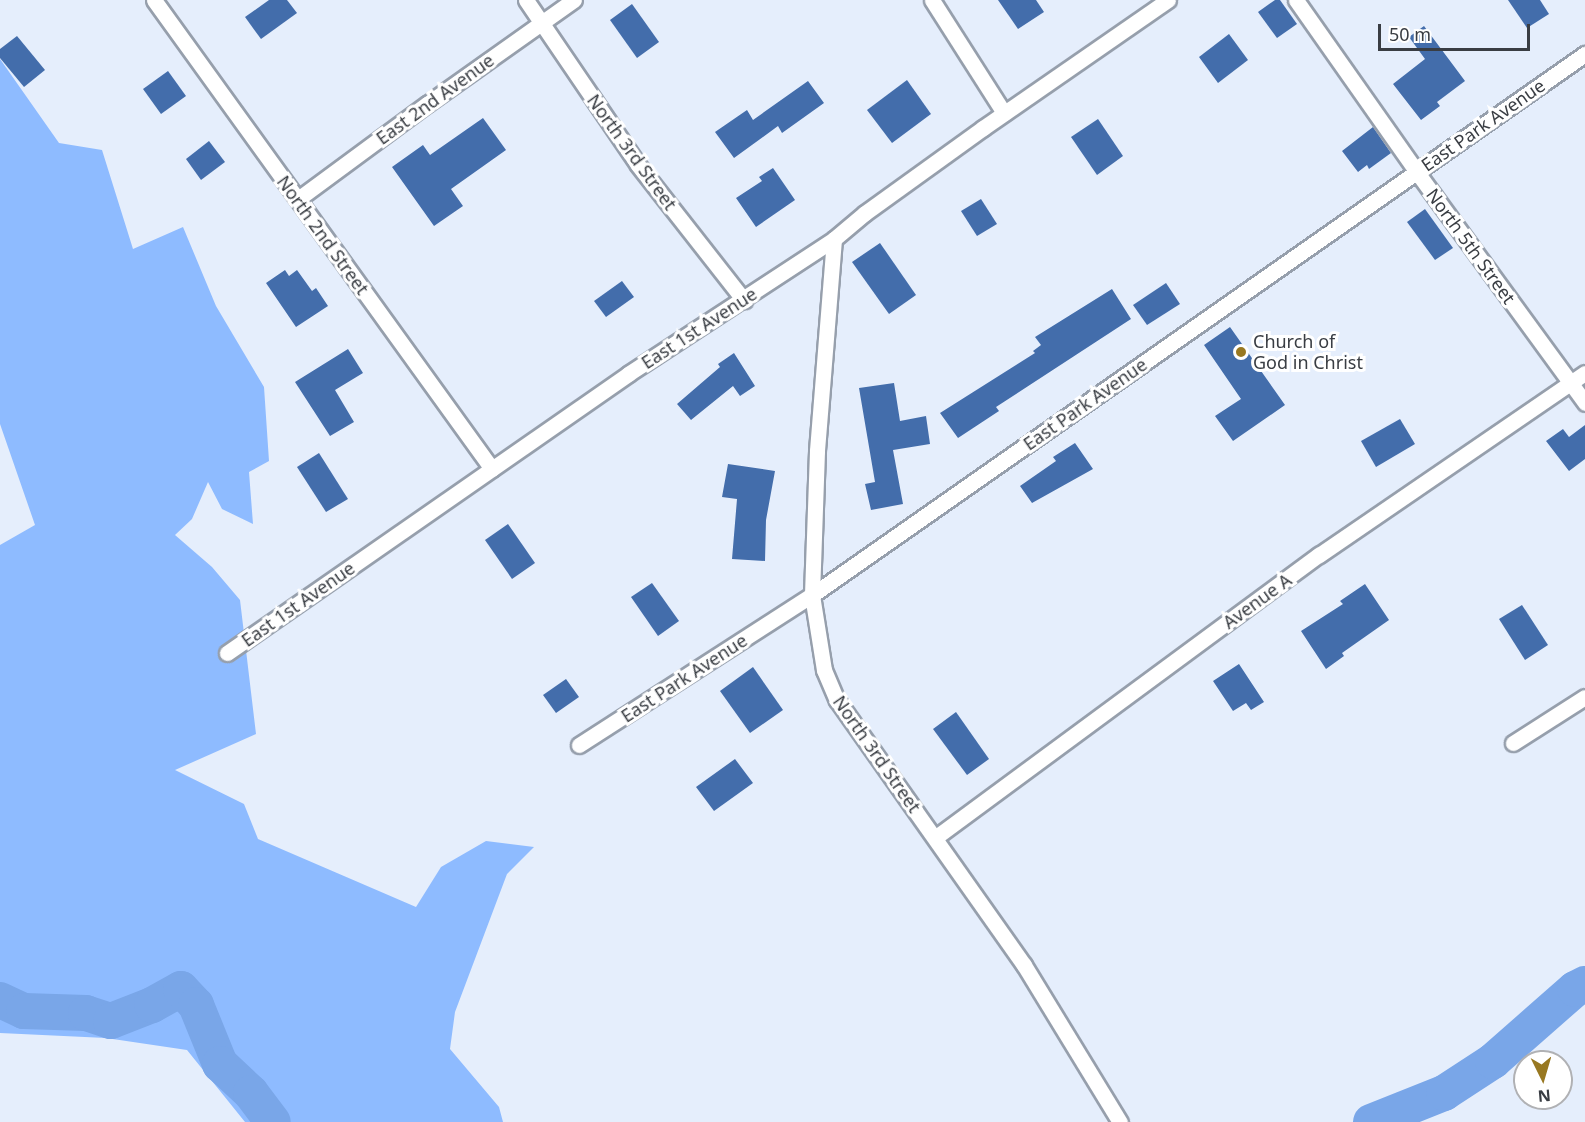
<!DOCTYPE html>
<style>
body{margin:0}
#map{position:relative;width:1585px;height:1122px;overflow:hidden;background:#e5eefc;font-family:"Noto Sans",sans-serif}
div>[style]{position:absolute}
.forest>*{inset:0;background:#8ebbff}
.river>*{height:36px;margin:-18px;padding:0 18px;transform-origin:18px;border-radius:18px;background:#79a6e8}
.building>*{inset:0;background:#436dab}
.roads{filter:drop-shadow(2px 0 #969fac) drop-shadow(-2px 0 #969fac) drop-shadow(0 2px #969fac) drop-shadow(0 -2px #969fac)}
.minor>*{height:15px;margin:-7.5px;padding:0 7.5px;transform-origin:7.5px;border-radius:7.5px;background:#fff}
.dots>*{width:16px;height:16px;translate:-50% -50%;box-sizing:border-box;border:3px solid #fff;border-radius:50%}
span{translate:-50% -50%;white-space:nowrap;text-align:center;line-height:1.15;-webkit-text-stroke:6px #fff;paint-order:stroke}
.street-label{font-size:18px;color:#393d43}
.poi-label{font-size:18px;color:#393d43}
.left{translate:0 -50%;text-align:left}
.north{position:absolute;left:1513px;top:1050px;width:60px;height:60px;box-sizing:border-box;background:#fff;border:2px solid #b0b1b4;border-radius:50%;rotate:175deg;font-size:16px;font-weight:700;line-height:24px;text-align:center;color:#393d43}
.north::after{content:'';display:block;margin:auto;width:21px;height:27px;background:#987821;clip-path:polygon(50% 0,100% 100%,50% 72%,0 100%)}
.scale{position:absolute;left:1378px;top:24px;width:152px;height:27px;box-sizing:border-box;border:3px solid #393d43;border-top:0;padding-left:8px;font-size:18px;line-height:21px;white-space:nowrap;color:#393d43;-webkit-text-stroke:4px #fff;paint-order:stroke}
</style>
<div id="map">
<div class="forest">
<div style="clip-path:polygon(0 59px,59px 143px,102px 150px,133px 249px,183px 227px,216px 306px,264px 387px,269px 461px,249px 472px,253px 524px,222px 509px,208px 482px,192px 519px,175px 535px,212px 567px,240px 600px,256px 734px,175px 770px,244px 804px,258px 839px,416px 907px,441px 867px,486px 841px,534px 847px,507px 874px,455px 1012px,450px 1049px,499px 1107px,503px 1122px,245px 1122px,187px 1050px,106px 1038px,0 1033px,0 545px,35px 525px,0 424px)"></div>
</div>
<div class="river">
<div style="left:0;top:1000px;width:26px;rotate:25deg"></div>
<div style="left:24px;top:1011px;width:62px;rotate:1.8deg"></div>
<div style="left:86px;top:1013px;width:26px;rotate:18deg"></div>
<div style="left:111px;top:1021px;width:44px;rotate:-21.3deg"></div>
<div style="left:152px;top:1005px;width:33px;rotate:-29deg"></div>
<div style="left:181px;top:989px;width:22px;rotate:47deg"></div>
<div style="left:196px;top:1005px;width:64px;rotate:67.9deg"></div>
<div style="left:220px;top:1064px;width:42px;rotate:43.1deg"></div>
<div style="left:251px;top:1093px;width:36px;rotate:53deg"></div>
<div style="left:1371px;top:1122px;width:79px;rotate:-21.7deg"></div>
<div style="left:1444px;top:1093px;width:59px;rotate:-33.1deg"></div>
<div style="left:1493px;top:1061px;width:109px;rotate:-41.3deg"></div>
<div style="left:1575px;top:989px;width:11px;rotate:-27deg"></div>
</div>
<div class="building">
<div style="clip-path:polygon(269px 0,287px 0,297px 13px,261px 39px,245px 17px)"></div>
<div style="clip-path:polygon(998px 0,1036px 0,1044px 12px,1018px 29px)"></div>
<div style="clip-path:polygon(1275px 0,1280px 0,1297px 24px,1277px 38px,1258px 12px)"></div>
<div style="clip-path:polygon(1508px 0,1540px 0,1549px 14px,1527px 28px)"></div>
<div style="clip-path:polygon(632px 4px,659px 42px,637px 58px,610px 20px)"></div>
<div style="clip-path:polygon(1424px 26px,1465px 81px,1437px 102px,1440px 106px,1421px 120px,1393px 84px,1425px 59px,1409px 37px)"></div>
<div style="clip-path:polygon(1229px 34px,1248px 60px,1218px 83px,1199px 57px)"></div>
<div style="clip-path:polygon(17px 36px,45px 70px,24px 87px,0 58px,0 49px)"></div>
<div style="clip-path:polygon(168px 71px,186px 96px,161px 114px,143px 89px)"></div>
<div style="clip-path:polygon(907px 80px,931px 114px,892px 143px,867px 110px)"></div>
<div style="clip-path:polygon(808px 81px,824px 103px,782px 133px,778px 126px,734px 158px,715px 132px,747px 110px,753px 120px)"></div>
<div style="clip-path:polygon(483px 118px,506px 150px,451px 189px,463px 206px,434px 226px,392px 167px,423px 145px,430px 155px)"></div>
<div style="clip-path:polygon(1098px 119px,1123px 156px,1097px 175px,1071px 137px)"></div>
<div style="clip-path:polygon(1373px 127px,1391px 153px,1369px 169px,1367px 165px,1358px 172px,1342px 151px)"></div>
<div style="clip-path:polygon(209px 141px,225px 162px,201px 180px,186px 159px)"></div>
<div style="clip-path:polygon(773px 168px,795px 200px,756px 227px,736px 198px,762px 181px,759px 177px)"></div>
<div style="clip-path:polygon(981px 199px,997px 224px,977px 236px,961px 211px)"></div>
<div style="clip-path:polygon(1425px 209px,1453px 248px,1435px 260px,1407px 222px)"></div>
<div style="clip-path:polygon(880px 243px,916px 295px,889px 314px,852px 262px)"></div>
<div style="clip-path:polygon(285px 270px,289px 276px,297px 270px,312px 291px,316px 288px,328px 306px,296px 327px,266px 283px)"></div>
<div style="clip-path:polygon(622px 281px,634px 297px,606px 317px,594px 301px)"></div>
<div style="clip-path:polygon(1166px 283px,1180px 304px,1147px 325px,1133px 305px)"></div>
<div style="clip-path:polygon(1112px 289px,1131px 319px,996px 407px,999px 411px,958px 438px,940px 413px,1035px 353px,1033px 351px,1041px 345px,1035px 337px)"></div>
<div style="clip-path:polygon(1230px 327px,1285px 405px,1233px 441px,1215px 416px,1241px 399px,1204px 345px)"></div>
<div style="clip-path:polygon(348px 349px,363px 373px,335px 390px,354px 422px,330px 436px,295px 382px)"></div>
<div style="clip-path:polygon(734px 353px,755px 386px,740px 396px,733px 386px,691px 420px,677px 404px,720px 367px,718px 364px)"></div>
<div style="clip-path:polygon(894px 383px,900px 421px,926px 416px,930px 444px,893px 450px,903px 504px,871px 510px,865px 484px,875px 482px,859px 388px)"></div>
<div style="clip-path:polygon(1400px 419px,1415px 444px,1376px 467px,1361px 441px)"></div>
<div style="clip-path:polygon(1585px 425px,1585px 459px,1569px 471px,1546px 441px,1563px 429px,1569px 437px)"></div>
<div style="clip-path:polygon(1075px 443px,1093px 469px,1032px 503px,1020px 486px,1056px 461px,1053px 457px)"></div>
<div style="clip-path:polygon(319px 453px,348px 499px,326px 512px,297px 467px)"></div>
<div style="clip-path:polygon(728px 464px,775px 471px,766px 520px,765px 561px,732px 559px,737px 499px,722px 497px)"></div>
<div style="clip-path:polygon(508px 524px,535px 563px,512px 579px,485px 540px)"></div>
<div style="clip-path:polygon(652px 583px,679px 621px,658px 636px,631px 597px)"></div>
<div style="clip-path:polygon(1365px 584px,1389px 620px,1342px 653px,1344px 656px,1326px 669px,1301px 631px,1343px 604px,1340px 601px)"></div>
<div style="clip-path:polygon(1522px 605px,1548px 645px,1525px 660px,1499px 619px)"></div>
<div style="clip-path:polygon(1239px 664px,1264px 702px,1251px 710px,1246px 703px,1233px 711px,1213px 681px)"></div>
<div style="clip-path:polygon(753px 667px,783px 710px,750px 733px,720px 691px)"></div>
<div style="clip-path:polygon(566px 679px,579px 697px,556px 713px,543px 695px)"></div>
<div style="clip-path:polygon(956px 712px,989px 759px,967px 775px,933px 729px)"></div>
<div style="clip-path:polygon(735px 759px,753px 783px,714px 811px,696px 787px)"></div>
</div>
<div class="roads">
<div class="minor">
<div style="left:154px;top:0;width:578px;rotate:54.22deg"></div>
<div style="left:526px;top:0;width:199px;rotate:55.8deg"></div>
<div style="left:638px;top:165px;width:172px;rotate:51.9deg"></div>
<div style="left:932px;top:0;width:134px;rotate:57.5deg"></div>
<div style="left:1296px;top:0;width:209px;rotate:54.9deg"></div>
<div style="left:1416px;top:171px;width:287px;rotate:53.9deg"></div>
<div style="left:298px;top:199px;width:160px;rotate:-36.4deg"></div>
<div style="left:427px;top:104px;width:180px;rotate:-35.3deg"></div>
<div style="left:834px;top:239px;width:213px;rotate:94.6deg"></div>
<div style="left:817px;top:451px;width:144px;rotate:92deg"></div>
<div style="left:812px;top:595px;width:76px;rotate:80.9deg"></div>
<div style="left:824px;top:670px;width:33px;rotate:67deg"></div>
<div style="left:837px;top:700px;width:324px;rotate:54.8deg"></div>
<div style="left:1024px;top:965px;width:184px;rotate:58.6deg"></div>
<div style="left:227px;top:653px;width:489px;rotate:-34.8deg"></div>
<div style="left:628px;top:374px;width:246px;rotate:-33.2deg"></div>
<div style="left:834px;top:239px;width:40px;rotate:-40deg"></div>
<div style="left:865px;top:213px;width:145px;rotate:-35.8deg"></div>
<div style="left:983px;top:128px;width:225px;rotate:-34.7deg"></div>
<div style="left:1513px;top:743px;width:85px;rotate:-32.6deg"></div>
<div style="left:579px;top:745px;width:277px;rotate:-32.8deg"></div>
<div style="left:812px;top:595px;width:944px;rotate:-34.99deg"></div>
<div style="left:936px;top:837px;width:476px;rotate:-36.4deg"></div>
<div style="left:1319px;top:555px;width:322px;rotate:-34.4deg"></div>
</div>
</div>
<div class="dots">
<div style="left:1241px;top:352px;background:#987821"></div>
</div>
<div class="street-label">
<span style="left:435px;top:99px;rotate:-36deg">East 2nd Avenue</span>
<span style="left:1483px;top:125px;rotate:-35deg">East Park Avenue</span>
<span style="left:632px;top:152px;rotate:54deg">North 3rd Street</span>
<span style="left:323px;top:235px;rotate:54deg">North 2nd Street</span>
<span style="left:1471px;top:246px;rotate:54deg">North 5th Street</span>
<span style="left:699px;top:328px;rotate:-33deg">East 1st Avenue</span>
<span style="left:1085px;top:404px;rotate:-35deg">East Park Avenue</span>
<span style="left:1257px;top:601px;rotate:-36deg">Avenue A</span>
<span style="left:298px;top:604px;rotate:-35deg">East 1st Avenue</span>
<span style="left:684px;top:678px;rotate:-33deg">East Park Avenue</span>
<span style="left:877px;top:754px;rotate:55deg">North 3rd Street</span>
</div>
<div class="poi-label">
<span class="left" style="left:1253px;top:352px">Church of<br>God in Christ</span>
</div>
<div class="north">N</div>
<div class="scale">50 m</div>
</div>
